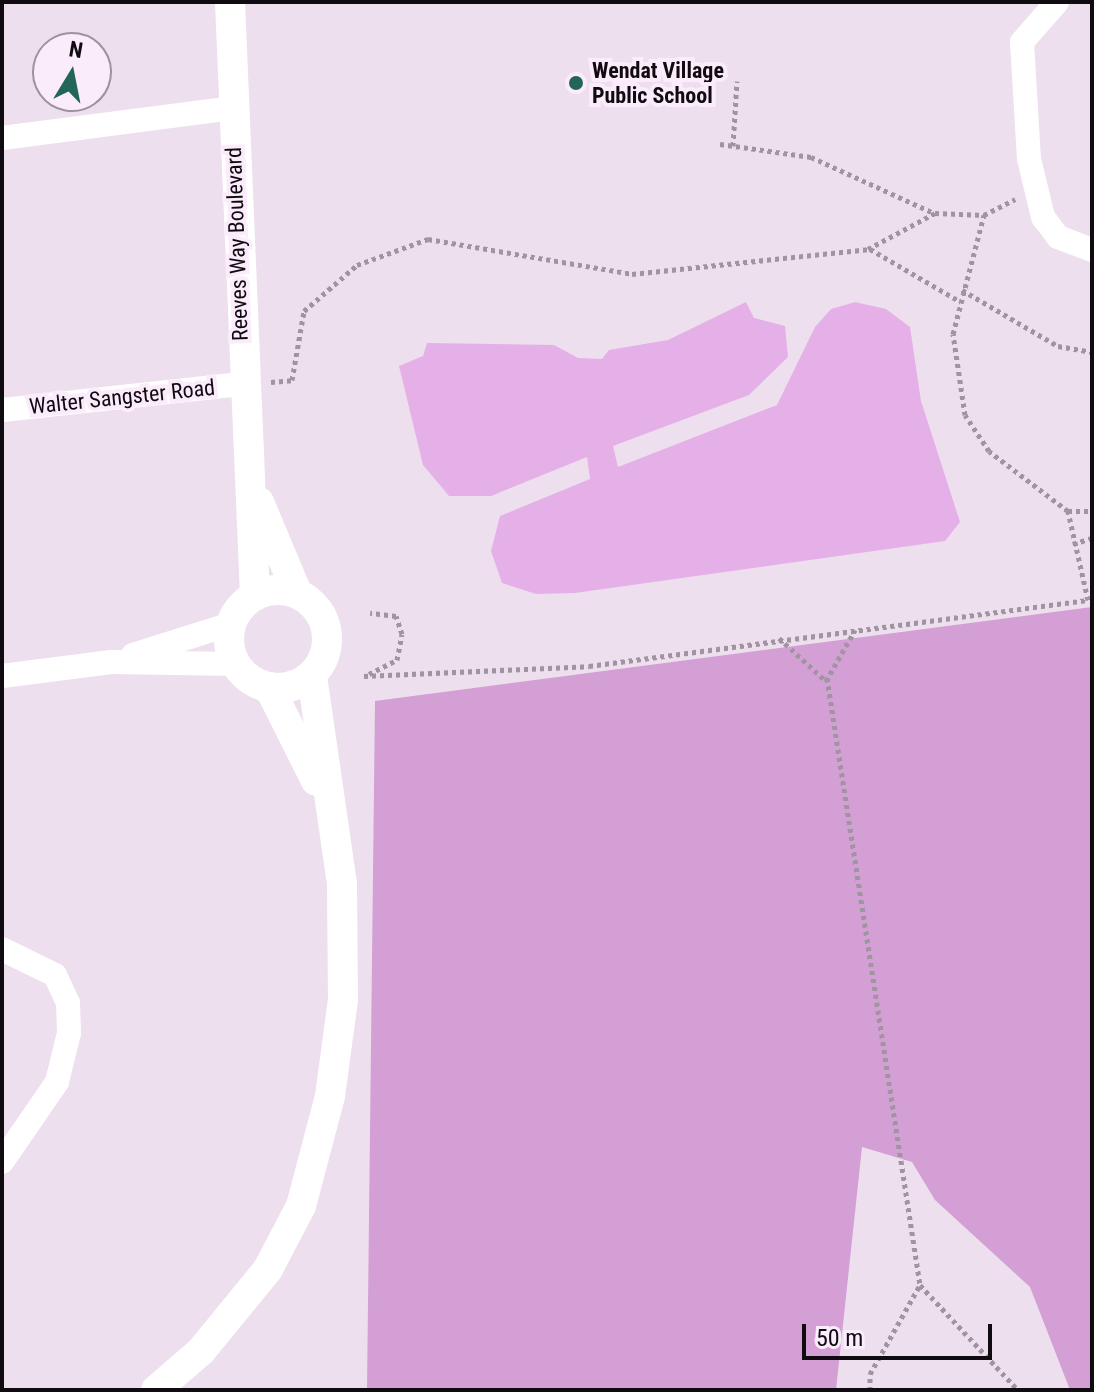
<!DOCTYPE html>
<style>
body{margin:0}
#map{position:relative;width:1094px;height:1392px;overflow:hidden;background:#eddfee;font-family:"Roboto Condensed",sans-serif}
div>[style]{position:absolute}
.forest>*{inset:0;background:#d39fd5}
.water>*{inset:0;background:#e5b0e7}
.path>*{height:5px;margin-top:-2.5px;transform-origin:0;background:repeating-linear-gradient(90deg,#9f94a0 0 4px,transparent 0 8px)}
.minor>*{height:24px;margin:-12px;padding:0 12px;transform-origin:12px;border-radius:12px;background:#fff}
.tertiary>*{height:30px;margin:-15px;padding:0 15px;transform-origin:15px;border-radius:15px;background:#fff}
.tertiary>.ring{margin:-15px;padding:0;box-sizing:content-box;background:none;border:30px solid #fff;border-radius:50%}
.dots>*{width:22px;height:22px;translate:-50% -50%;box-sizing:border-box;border:4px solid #fbecfb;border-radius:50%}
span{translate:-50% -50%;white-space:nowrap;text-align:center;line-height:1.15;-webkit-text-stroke:8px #fbecfb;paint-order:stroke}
.poi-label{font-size:22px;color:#100b10;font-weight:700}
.left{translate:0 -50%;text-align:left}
.street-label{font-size:22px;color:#100b10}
.frame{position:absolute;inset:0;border:4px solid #100b10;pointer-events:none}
.north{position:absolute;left:32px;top:32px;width:80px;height:80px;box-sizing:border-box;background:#fbecfb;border:2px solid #9d929d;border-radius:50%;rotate:10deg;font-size:22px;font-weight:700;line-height:32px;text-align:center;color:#100b10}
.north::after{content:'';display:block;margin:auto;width:28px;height:36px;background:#236657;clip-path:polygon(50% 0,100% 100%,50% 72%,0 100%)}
.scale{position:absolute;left:802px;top:1324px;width:190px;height:36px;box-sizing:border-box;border:4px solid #100b10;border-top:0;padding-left:10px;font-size:24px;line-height:28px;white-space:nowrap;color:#100b10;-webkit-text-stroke:6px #fbecfb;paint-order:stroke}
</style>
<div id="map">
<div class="forest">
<div style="clip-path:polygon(1092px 607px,1092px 1390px,1070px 1390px,1030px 1287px,935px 1200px,912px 1162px,862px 1147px,836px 1390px,367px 1390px,375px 701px)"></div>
</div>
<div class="water">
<div style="clip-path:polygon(746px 302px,754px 318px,785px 326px,788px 357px,749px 395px,613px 446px,618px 467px,777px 405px,815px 327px,831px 309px,855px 302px,886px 309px,910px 327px,921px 401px,960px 522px,945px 541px,575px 593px,536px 594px,502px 583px,491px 551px,500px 516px,590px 479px,587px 457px,491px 496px,449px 496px,423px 465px,399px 366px,423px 356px,427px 343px,554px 345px,578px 358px,602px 359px,609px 350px,668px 340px)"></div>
</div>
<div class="path">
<div style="left:720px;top:144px;width:92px;rotate:8.1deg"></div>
<div style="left:811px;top:157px;width:135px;rotate:24.5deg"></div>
<div style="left:733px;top:146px;width:65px;rotate:-86.5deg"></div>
<div style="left:870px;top:249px;width:105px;rotate:30.2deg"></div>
<div style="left:962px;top:290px;width:111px;rotate:30.3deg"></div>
<div style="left:1058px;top:346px;width:35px;rotate:10deg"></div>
<div style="left:271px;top:382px;width:21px;rotate:-5deg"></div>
<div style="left:292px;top:380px;width:70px;rotate:-80.1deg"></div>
<div style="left:304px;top:311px;width:70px;rotate:-41deg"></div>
<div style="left:357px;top:265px;width:76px;rotate:-20.1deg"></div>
<div style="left:428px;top:239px;width:207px;rotate:9.7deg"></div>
<div style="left:632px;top:274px;width:237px;rotate:-6deg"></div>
<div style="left:868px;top:249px;width:76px;rotate:-28.2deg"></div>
<div style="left:935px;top:213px;width:49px;rotate:2.3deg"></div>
<div style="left:984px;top:215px;width:35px;rotate:-27deg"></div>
<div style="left:1068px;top:511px;width:24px"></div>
<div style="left:1073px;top:544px;width:20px;rotate:-18deg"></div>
<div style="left:779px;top:638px;width:64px;rotate:42.5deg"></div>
<div style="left:826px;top:681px;width:59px;rotate:-60.4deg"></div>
<div style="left:369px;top:674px;width:31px;rotate:-27deg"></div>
<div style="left:397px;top:660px;width:26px;rotate:-79deg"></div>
<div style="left:402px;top:634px;width:19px;rotate:-108deg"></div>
<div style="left:396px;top:616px;width:26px;rotate:-173deg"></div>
<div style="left:364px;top:676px;width:225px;rotate:-2.5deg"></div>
<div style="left:589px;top:666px;width:503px;rotate:-7.53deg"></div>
<div style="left:1088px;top:600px;width:91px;rotate:-102.7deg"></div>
<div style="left:1068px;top:511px;width:99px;rotate:-142.8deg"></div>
<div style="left:989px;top:451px;width:43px;rotate:-123.7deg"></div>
<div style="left:965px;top:415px;width:82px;rotate:-98.4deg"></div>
<div style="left:953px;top:334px;width:123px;rotate:-75.4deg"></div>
<div style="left:827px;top:678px;width:614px;rotate:81.29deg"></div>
<div style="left:920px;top:1285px;width:144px;rotate:47deg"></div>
<div style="left:870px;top:1390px;width:16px;rotate:-90deg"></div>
<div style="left:870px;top:1374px;width:102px;rotate:-60.7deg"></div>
</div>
<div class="minor">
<div style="left:1057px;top:2px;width:53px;rotate:131.2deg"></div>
<div style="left:1022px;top:42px;width:117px;rotate:86.6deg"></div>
<div style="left:1029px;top:159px;width:60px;rotate:76.4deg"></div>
<div style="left:1043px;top:217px;width:25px;rotate:53deg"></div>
<div style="left:1058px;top:237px;width:36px;rotate:21deg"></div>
<div style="left:2px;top:138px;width:232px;rotate:-7.4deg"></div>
<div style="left:2px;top:410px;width:241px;rotate:-6.2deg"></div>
<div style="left:133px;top:655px;width:103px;rotate:-17.6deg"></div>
<div style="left:2px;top:676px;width:110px;rotate:-7.3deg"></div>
<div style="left:111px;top:662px;width:125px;rotate:0.9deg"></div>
<div style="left:2px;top:949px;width:59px;rotate:26.1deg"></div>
<div style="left:55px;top:975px;width:31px;rotate:65deg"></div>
<div style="left:68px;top:1003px;width:30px;rotate:88deg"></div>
<div style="left:69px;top:1033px;width:50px;rotate:103.8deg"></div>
<div style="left:57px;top:1082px;width:97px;rotate:124.5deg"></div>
</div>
<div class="tertiary">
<div style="left:230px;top:2px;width:594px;rotate:87.59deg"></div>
<div style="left:259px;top:502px;width:99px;rotate:67.3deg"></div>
<div class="ring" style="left:229px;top:590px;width:68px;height:68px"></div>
<div style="left:269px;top:687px;width:105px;rotate:63.4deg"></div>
<div style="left:156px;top:1390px;width:60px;rotate:-40.9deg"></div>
<div style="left:201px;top:1351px;width:106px;rotate:-50.7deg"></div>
<div style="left:268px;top:1269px;width:71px;rotate:-62.4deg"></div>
<div style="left:301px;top:1206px;width:114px;rotate:-75.2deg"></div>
<div style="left:330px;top:1096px;width:97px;rotate:-82.3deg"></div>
<div style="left:343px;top:1000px;width:116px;rotate:-90.5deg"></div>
<div style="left:342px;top:884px;width:211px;rotate:-98.2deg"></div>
</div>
<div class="dots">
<div style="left:576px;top:83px;background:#236657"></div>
</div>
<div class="poi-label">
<span class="left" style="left:592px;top:83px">Wendat Village<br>Public School</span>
</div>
<div class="street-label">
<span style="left:237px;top:244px;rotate:-92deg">Reeves Way Boulevard</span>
<span style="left:122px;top:397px;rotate:-6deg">Walter Sangster Road</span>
</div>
<div class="frame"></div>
<div class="north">N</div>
<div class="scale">50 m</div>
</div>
